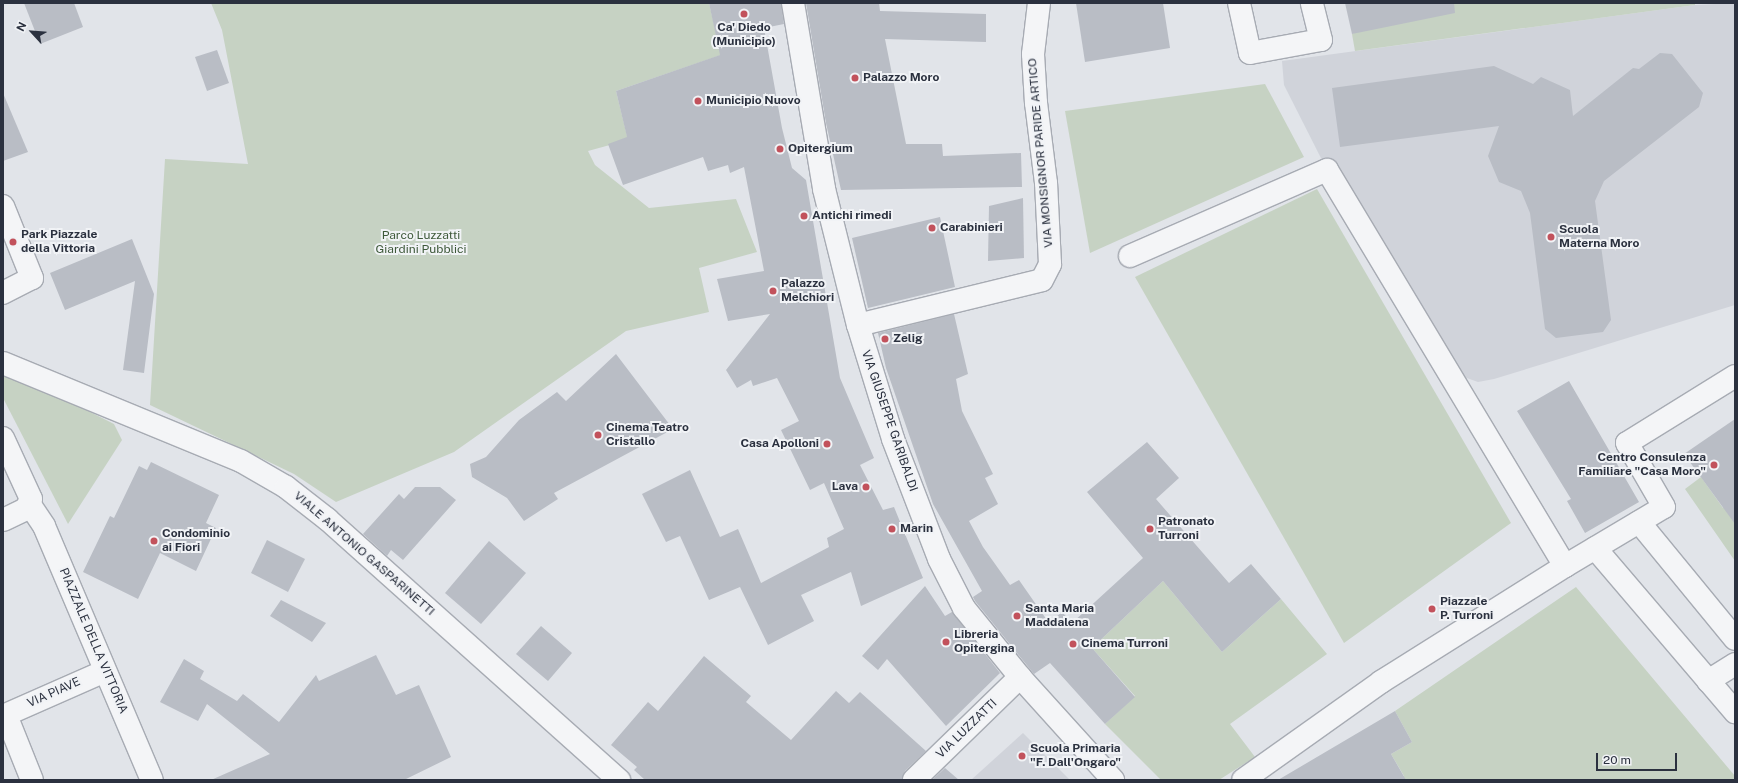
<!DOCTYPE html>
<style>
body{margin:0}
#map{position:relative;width:1738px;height:783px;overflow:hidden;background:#e1e4e9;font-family:"Public Sans",sans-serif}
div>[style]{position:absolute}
.built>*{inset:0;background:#d0d3da}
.green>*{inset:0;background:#c6d2c3}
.building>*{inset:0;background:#b9bdc5}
.roads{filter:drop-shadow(1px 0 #a7abb3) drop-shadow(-1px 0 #a7abb3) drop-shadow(0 1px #a7abb3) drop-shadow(0 -1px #a7abb3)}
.minor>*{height:22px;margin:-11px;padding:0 11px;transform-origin:11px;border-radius:11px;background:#f4f5f7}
.dots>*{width:11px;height:11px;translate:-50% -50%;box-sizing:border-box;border:2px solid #f1f3f6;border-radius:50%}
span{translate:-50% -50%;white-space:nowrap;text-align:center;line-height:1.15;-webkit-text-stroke:4px #f1f3f6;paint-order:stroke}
.poi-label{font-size:12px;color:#2b313f;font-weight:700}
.left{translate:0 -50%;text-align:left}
.right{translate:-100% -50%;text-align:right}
.street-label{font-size:12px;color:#2b313f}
.park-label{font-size:12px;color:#3e593a}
.frame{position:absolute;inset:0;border:4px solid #2b313f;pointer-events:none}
.north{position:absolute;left:12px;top:12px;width:40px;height:40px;-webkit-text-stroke:3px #f1f3f6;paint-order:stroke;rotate:296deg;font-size:11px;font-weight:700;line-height:16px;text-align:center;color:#2b313f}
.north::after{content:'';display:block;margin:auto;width:14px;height:18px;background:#2b313f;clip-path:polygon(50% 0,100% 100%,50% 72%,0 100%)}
.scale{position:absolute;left:1596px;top:753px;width:81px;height:18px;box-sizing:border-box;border:2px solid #2b313f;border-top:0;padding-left:5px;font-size:12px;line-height:14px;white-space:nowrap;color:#2b313f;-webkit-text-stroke:3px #f1f3f6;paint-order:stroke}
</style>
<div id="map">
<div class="built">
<div style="clip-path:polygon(1735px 3px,1735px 305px,1494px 379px,1478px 382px,1464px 377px,1327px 170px,1284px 85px,1282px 61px,1695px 5px)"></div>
<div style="clip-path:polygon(1023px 733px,1070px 780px,971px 780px)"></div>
</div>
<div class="green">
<div style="clip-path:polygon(211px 3px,709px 3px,721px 55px,616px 91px,628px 140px,588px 151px,595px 165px,649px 208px,736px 199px,757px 252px,699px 268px,709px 312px,626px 331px,454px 452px,336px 502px,294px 474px,150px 405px,165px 159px,248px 164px,222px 30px)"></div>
<div style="clip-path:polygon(1429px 3px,1695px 3px,1695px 5px,1355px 51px,1352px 34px)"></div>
<div style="clip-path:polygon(1265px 84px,1304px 157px,1090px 253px,1065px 111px)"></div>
<div style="clip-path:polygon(1317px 189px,1511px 523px,1344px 643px,1135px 277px)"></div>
<div style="clip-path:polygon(3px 368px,114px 424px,122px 440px,68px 524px,3px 398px)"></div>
<div style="clip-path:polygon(1701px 477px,1723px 508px,1735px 500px,1735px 561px,1685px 489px)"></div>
<div style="clip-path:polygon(1163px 581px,1222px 652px,1281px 599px,1327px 654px,1230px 724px,1255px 757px,1219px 780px,1161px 780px,1105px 724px,1135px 696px,1092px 648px)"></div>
<div style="clip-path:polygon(1576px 587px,1735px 776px,1735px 780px,1397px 780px,1404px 776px,1391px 754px,1412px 742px,1395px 711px)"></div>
</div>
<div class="building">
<div style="clip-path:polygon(24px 3px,74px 3px,83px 27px,40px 44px)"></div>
<div style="clip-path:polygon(709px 3px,781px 3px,784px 24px,764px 28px,782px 128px,792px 168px,806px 180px,840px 378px,874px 458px,860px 465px,883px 510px,894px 507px,923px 578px,861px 606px,851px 572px,801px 595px,814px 621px,768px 645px,740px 587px,709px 600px,680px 536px,666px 542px,642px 494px,690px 470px,720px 537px,738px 529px,761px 583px,829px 547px,827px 538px,844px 529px,824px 483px,810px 490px,781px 430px,799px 421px,777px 378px,753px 386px,751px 380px,737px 388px,726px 370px,770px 314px,728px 321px,717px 279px,764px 271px,744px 167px,730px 173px,728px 165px,708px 171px,703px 157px,623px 185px,608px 144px,627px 137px,616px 91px,720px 55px)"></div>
<div style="clip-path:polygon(806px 3px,879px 3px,880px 11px,986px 14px,986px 42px,885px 39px,906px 144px,942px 144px,943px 156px,1021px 153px,1022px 187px,841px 190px,826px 123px)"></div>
<div style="clip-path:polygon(1076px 3px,1163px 3px,1170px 48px,1085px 62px)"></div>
<div style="clip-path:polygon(1345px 3px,1454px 3px,1455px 13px,1352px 34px)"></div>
<div style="clip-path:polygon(217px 50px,229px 83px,207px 91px,195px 57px)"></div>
<div style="clip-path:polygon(1660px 53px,1672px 54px,1703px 93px,1699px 107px,1604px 181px,1595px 201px,1611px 320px,1603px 332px,1556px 338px,1545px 329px,1530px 213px,1521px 191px,1499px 182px,1488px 156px,1499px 126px,1340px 147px,1332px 88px,1494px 66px,1533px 84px,1541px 77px,1570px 90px,1573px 116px,1633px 68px,1639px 69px)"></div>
<div style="clip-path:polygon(3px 93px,28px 152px,3px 161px)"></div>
<div style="clip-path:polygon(1023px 198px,1024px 258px,988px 261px,989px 206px)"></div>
<div style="clip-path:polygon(940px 217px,955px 287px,868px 308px,852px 238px)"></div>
<div style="clip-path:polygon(132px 239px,154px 294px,144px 373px,123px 370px,135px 281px,65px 310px,50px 273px)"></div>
<div style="clip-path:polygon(954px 314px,968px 374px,956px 379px,962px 411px,993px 474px,985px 478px,998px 504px,969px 521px,983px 547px,1010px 585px,1019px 580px,1049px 623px,1062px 612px,1072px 623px,1143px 558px,1087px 492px,1147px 442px,1179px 478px,1156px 499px,1229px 583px,1251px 564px,1281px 599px,1222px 652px,1163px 581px,1092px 648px,1135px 697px,1105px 724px,1050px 663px,1034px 674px,975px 601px,973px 597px,982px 591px,933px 504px,886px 368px,878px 333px)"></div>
<div style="clip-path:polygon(616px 354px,673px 429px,554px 493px,558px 499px,524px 521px,507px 498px,472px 477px,470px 464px,486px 457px,519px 420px,557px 392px,566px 401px)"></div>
<div style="clip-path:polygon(1569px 381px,1639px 502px,1585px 533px,1567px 501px,1571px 499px,1517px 411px)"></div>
<div style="clip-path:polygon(1735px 419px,1735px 524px,1684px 454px)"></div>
<div style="clip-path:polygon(151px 462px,219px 495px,206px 523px,216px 528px,196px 571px,160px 553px,138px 599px,83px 572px,110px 516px,114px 518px,139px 466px,147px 470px)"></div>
<div style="clip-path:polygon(415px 487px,440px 487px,456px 500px,403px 560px,391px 550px,387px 556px,363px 534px,399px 494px,404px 499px)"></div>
<div style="clip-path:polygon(267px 540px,305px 559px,288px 592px,251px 573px)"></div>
<div style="clip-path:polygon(489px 541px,526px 573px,481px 624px,445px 593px)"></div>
<div style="clip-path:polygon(925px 586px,945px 616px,952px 612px,1000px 673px,946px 726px,887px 659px,878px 670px,862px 656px)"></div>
<div style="clip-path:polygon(281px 600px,326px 623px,312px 642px,270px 616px)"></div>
<div style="clip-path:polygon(541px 626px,572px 653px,548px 681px,516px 654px)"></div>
<div style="clip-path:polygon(376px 655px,396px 695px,419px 685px,451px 757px,404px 780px,211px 780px,270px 754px,207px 704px,198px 721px,160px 702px,184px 659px,204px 671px,200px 679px,237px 701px,243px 694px,279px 722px,316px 675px,319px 681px)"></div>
<div style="clip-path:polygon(704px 656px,751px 696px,746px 702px,791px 740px,836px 691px,849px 703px,860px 692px,926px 751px,905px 771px,902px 780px,645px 780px,634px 770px,637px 767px,611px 745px,648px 702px,658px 711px)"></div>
<div style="clip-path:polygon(1395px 711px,1412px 742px,1391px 754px,1406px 780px,1278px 780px)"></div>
<div style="clip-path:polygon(945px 768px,959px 780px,932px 780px)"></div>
</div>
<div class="roads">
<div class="minor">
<div style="left:793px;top:3px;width:189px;rotate:80.5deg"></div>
<div style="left:824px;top:189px;width:140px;rotate:76deg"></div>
<div style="left:858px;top:325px;width:119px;rotate:72.9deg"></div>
<div style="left:893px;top:439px;width:129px;rotate:69deg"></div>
<div style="left:939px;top:559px;width:55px;rotate:63deg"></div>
<div style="left:964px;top:608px;width:89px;rotate:50.9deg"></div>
<div style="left:1020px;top:677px;width:139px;rotate:47.9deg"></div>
<div style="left:1239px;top:3px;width:51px;rotate:77.6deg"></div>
<div style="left:1250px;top:53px;width:72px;rotate:-10.4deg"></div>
<div style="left:1321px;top:40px;width:38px;rotate:-104deg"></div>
<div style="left:3px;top:206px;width:78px;rotate:68.1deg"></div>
<div style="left:32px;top:278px;width:33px;rotate:153deg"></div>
<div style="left:1130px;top:256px;width:215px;rotate:-23.6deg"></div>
<div style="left:1327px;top:170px;width:462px;rotate:59deg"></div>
<div style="left:1565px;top:566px;width:218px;rotate:147.8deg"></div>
<div style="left:1381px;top:682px;width:169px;rotate:144.6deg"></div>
<div style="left:858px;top:325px;width:189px;rotate:-13.7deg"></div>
<div style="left:1042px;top:280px;width:18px;rotate:-63deg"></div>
<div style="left:1050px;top:264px;width:81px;rotate:-92.8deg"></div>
<div style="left:1046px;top:183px;width:81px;rotate:-97.1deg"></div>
<div style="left:1036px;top:103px;width:49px;rotate:-93.5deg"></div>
<div style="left:1033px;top:54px;width:51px;rotate:-83.3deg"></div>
<div style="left:3px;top:363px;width:257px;rotate:22.4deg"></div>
<div style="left:241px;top:461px;width:52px;rotate:30deg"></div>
<div style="left:286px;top:487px;width:52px;rotate:38deg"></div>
<div style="left:327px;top:519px;width:392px;rotate:41.8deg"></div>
<div style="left:3px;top:438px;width:67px;rotate:65.3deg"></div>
<div style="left:31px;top:499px;width:11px;rotate:117deg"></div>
<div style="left:26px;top:509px;width:25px;rotate:154deg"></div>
<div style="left:30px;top:505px;width:25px;rotate:56deg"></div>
<div style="left:44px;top:526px;width:276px;rotate:67deg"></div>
<div style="left:1639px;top:522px;width:151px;rotate:50.6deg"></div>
<div style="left:1595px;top:548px;width:216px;rotate:49.5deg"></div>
<div style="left:1565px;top:566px;width:115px;rotate:-30.8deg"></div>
<div style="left:1664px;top:507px;width:74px;rotate:-120deg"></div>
<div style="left:1627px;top:443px;width:127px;rotate:-31.8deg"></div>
<div style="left:1708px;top:681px;width:32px;rotate:-32deg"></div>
<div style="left:6px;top:715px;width:70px;rotate:68.2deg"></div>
<div style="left:3px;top:716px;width:111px;rotate:-23.8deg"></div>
<div style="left:914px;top:780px;width:148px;rotate:-44.2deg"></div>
</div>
</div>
<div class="dots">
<div style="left:744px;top:14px;background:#c2525c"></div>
<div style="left:855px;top:78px;background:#c2525c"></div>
<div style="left:698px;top:101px;background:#c2525c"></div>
<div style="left:780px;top:149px;background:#c2525c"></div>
<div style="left:804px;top:216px;background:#c2525c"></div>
<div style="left:932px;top:228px;background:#c2525c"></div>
<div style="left:1551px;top:237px;background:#c2525c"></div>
<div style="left:13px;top:242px;background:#c2525c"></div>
<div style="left:773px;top:291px;background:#c2525c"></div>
<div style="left:885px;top:339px;background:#c2525c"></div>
<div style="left:598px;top:435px;background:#c2525c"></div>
<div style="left:827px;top:444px;background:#c2525c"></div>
<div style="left:1714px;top:465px;background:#c2525c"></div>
<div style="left:866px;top:487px;background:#c2525c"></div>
<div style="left:892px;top:529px;background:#c2525c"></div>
<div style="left:1150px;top:529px;background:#c2525c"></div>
<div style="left:154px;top:541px;background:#c2525c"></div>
<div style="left:1432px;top:609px;background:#c2525c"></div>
<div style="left:1017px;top:616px;background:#c2525c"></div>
<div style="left:946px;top:642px;background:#c2525c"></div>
<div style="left:1073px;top:644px;background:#c2525c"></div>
<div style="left:1022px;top:756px;background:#c2525c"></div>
</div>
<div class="poi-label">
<span style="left:744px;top:35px">Ca' Diedo<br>(Municipio)</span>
<span class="left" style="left:863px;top:78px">Palazzo Moro</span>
<span class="left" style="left:706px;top:101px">Municipio Nuovo</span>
<span class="left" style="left:788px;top:149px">Opitergium</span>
<span class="left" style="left:812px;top:216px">Antichi rimedi</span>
<span class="left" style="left:940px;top:228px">Carabinieri</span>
<span class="left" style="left:1559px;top:237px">Scuola<br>Materna Moro</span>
<span class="left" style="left:21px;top:242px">Park Piazzale<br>della Vittoria</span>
<span class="left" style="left:781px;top:291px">Palazzo<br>Melchiori</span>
<span class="left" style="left:893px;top:339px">Zelig</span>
<span class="left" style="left:606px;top:435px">Cinema Teatro<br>Cristallo</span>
<span class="right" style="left:819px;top:444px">Casa Apolloni</span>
<span class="right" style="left:1706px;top:465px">Centro Consulenza<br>Familiare "Casa Moro"</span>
<span class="right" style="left:858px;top:487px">Lava</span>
<span class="left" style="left:1158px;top:529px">Patronato<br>Turroni</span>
<span class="left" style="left:900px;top:529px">Marin</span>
<span class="left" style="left:162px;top:541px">Condominio<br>ai Fiori</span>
<span class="left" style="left:1440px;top:609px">Piazzale<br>P. Turroni</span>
<span class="left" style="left:1025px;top:616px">Santa Maria<br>Maddalena</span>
<span class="left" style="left:954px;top:642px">Libreria<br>Opitergina</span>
<span class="left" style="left:1081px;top:644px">Cinema Turroni</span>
<span class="left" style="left:1030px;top:756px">Scuola Primaria<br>"F. Dall'Ongaro"</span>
</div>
<div class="street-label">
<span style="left:1041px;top:153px;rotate:-95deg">VIA MONSIGNOR PARIDE ARTICO</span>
<span style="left:889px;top:421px;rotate:71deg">VIA GIUSEPPE GARIBALDI</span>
<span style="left:364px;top:554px;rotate:41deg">VIALE ANTONIO GASPARINETTI</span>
<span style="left:93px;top:641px;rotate:67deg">PIAZZALE DELLA VITTORIA</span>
<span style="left:54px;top:693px;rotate:-24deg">VIA PIAVE</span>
<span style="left:967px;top:729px;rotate:-44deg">VIA LUZZATTI</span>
</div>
<div class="park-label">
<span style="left:421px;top:243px">Parco Luzzatti<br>Giardini Pubblici</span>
</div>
<div class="frame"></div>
<div class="north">N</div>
<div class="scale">20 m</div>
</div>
